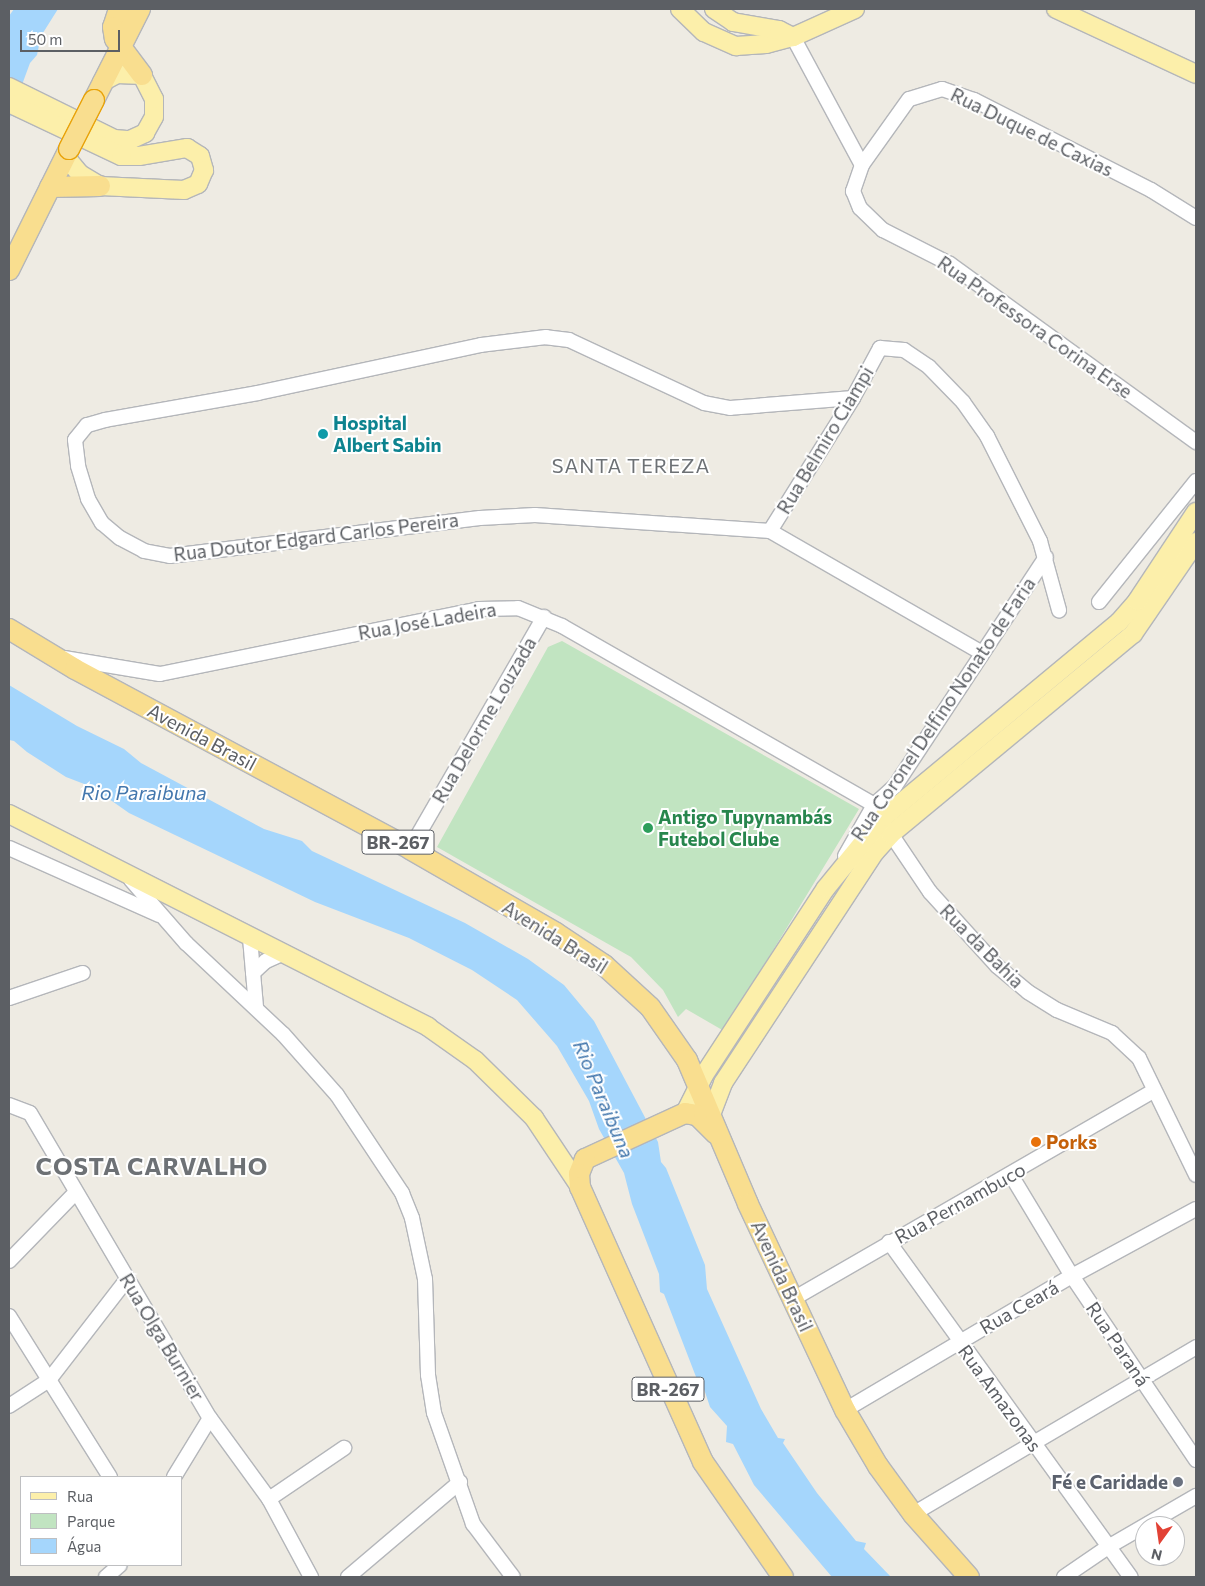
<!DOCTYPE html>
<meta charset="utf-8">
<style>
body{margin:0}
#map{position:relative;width:1205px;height:1586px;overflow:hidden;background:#eeebe3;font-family:Commissioner,sans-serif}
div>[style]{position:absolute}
.green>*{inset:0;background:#c1e4c1}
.water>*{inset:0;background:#a5d6fc}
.roads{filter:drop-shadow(1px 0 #b4b6ba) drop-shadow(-1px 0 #b4b6ba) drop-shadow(0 1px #b4b6ba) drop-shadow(0 -1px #b4b6ba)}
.minor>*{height:14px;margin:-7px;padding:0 7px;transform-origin:7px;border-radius:7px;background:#fff}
.major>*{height:18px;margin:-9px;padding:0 9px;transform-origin:9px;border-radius:9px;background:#fcefaa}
.highway>*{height:20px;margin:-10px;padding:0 10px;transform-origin:10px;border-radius:10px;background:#f9de8f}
.bridges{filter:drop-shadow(1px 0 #e8a209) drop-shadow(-1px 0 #e8a209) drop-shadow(0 1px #e8a209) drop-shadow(0 -1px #e8a209)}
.highway-bridge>*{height:20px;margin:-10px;padding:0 10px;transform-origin:10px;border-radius:10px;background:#f9de8f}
.dots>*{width:14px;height:14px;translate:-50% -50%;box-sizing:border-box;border:2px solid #fff;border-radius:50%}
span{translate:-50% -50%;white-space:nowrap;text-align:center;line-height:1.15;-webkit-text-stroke:4px #fff;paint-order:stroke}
.shield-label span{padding:1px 4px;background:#fff;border:1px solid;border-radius:4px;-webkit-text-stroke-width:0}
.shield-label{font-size:18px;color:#5c5f64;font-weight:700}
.street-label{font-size:19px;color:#5c5f64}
.culture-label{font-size:19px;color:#0d838f;font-weight:700}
.left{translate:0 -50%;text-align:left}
.leisure-label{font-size:19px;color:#27864d;font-weight:700}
.food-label{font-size:19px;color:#c56008;font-weight:700}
.worship-label{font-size:19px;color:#5b616d;font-weight:700}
.right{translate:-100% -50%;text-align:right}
.neighbourhood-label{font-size:20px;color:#6d7175;letter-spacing:1px}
.water-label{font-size:20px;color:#4377ad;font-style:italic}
.district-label{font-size:24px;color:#6d7175;font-weight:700;letter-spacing:1px}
.frame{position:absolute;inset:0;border:10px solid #5c5f64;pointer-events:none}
.legend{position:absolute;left:20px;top:1476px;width:162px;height:90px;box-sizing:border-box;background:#fff;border:1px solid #bebfc1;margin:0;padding:6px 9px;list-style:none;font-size:15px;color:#5c5f64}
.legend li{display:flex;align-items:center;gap:10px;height:25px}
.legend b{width:25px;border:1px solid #bebfc1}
.north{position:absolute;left:1135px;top:1516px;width:50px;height:50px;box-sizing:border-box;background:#fff;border:1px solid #bebfc1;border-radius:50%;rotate:194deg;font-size:14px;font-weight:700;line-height:20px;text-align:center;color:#5c5f64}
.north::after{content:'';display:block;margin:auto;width:18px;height:22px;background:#e24235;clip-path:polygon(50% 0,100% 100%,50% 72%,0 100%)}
.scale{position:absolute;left:20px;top:30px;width:100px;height:22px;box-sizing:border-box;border:2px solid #5c5f64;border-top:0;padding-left:6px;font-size:15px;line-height:18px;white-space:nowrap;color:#5c5f64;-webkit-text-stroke:4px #fff;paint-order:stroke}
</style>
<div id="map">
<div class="green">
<div style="clip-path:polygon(562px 641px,859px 809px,724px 1031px,686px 1009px,678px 1017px,663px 990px,631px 957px,437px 847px,548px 647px)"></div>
</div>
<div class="water">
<div style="clip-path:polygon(14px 9px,58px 9px,41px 36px,37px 55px,30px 63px,9px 120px,9px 16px)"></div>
<div style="clip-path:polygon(9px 685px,77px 726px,124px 749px,141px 763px,264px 829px,302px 841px,312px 851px,465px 923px,528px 959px,564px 985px,594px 1021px,658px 1142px,661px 1162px,666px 1168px,705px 1265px,707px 1289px,761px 1409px,778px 1438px,785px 1439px,783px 1443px,817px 1493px,856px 1541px,866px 1543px,864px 1549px,891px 1577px,832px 1577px,754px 1485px,733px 1444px,726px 1442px,727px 1426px,710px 1407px,702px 1383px,698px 1382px,664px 1294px,660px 1292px,659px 1274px,632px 1204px,624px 1173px,599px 1129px,589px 1101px,557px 1046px,517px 1000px,472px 970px,409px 938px,315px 902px,129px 813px,92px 787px,66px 777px,27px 752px,14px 741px,9px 740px)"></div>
</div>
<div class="roads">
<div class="minor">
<div style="left:793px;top:37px;width:145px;rotate:61.7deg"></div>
<div style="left:1196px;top:218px;width:53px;rotate:-148.1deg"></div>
<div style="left:1151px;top:190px;width:199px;rotate:-153deg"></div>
<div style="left:974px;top:100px;width:34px;rotate:-161deg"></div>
<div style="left:942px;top:89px;width:34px;rotate:163deg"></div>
<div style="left:909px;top:99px;width:81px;rotate:125.5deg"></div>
<div style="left:862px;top:165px;width:28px;rotate:109deg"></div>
<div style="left:853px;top:191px;width:18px;rotate:68deg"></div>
<div style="left:860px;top:208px;width:32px;rotate:44deg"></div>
<div style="left:883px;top:230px;width:75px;rotate:26.9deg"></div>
<div style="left:950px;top:264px;width:304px;rotate:35.9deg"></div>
<div style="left:853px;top:398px;width:123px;rotate:175.4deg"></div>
<div style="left:730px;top:408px;width:26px;rotate:-169deg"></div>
<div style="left:704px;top:403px;width:149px;rotate:-155deg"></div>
<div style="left:569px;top:340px;width:23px;rotate:-173deg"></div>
<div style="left:546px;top:337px;width:65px;rotate:173deg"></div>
<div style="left:481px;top:345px;width:228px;rotate:167.9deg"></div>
<div style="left:258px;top:393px;width:155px;rotate:170deg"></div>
<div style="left:105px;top:420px;width:19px;rotate:164deg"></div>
<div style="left:87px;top:425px;width:19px;rotate:129deg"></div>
<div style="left:75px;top:440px;width:26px;rotate:83deg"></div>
<div style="left:78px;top:466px;width:34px;rotate:73deg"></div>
<div style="left:88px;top:499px;width:28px;rotate:60deg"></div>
<div style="left:102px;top:523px;width:23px;rotate:40deg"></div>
<div style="left:120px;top:538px;width:27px;rotate:28deg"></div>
<div style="left:144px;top:551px;width:26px;rotate:11deg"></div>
<div style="left:170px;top:556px;width:312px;rotate:-7deg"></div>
<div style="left:480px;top:518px;width:55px;rotate:-3.1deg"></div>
<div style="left:535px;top:515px;width:236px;rotate:3.9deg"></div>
<div style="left:770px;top:531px;width:245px;rotate:29.9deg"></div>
<div style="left:770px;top:531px;width:157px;rotate:-58deg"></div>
<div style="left:853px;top:398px;width:57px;rotate:-61.6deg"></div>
<div style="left:880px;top:348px;width:24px;rotate:5deg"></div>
<div style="left:904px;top:350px;width:30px;rotate:34deg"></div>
<div style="left:929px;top:367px;width:49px;rotate:45.8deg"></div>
<div style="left:963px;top:402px;width:42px;rotate:54.8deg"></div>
<div style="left:987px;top:436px;width:118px;rotate:63.2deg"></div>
<div style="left:1040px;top:541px;width:72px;rotate:74.6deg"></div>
<div style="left:1099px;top:602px;width:155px;rotate:-51.3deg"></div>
<div style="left:64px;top:658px;width:97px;rotate:9.5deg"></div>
<div style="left:160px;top:674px;width:326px;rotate:-11.5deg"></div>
<div style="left:479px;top:609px;width:39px;rotate:-1deg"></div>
<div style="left:518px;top:608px;width:48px;rotate:22.2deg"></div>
<div style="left:562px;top:626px;width:360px;rotate:29.8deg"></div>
<div style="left:891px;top:834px;width:70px;rotate:56.1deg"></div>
<div style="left:930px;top:892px;width:100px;rotate:47.8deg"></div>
<div style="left:997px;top:966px;width:40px;rotate:40deg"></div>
<div style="left:1028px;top:992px;width:34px;rotate:32deg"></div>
<div style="left:1057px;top:1010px;width:60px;rotate:22.7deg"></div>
<div style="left:1112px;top:1033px;width:37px;rotate:43deg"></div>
<div style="left:1139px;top:1058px;width:130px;rotate:64deg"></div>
<div style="left:9px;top:848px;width:164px;rotate:24.1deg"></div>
<div style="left:410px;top:849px;width:268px;rotate:-60deg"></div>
<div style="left:845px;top:856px;width:59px;rotate:-60.4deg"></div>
<div style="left:874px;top:805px;width:28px;rotate:-42deg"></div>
<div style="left:895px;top:786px;width:274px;rotate:-56.6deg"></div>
<div style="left:131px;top:880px;width:84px;rotate:48.9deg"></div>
<div style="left:186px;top:943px;width:133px;rotate:43.2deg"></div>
<div style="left:283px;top:1034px;width:81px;rotate:48.5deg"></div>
<div style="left:337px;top:1095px;width:118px;rotate:56.4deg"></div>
<div style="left:402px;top:1193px;width:27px;rotate:68deg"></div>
<div style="left:412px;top:1218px;width:62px;rotate:78deg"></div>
<div style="left:425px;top:1279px;width:96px;rotate:88.2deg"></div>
<div style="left:428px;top:1375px;width:38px;rotate:81deg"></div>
<div style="left:434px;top:1413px;width:118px;rotate:70.6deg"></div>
<div style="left:473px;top:1524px;width:66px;rotate:53deg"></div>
<div style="left:250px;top:938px;width:69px;rotate:85deg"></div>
<div style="left:253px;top:973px;width:18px;rotate:-43deg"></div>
<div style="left:266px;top:961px;width:17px;rotate:-24deg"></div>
<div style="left:9px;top:998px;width:78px;rotate:-18.7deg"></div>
<div style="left:9px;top:1105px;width:22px;rotate:21deg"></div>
<div style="left:30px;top:1113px;width:354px;rotate:59.5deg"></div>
<div style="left:210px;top:1418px;width:100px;rotate:53.9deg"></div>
<div style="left:269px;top:1499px;width:89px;rotate:61.7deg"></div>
<div style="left:1011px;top:1175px;width:118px;rotate:58.9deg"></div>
<div style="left:1072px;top:1276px;width:222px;rotate:56deg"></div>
<div style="left:889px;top:1242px;width:413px;rotate:54.2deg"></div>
<div style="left:9px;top:1261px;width:96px;rotate:-45.8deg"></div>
<div style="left:793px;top:1299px;width:416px;rotate:-30deg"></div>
<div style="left:9px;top:1316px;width:190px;rotate:57.9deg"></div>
<div style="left:9px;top:1406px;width:48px;rotate:-33deg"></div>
<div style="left:49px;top:1380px;width:128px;rotate:-52.3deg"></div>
<div style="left:845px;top:1410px;width:264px;rotate:-30.6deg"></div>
<div style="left:1072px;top:1276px;width:141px;rotate:-28.4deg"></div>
<div style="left:174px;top:1477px;width:69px;rotate:-58.6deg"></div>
<div style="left:269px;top:1499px;width:91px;rotate:-34.2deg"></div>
<div style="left:913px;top:1514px;width:329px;rotate:-30.5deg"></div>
<div style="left:106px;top:1577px;width:18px;rotate:-41deg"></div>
<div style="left:348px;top:1577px;width:147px;rotate:-40.3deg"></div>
<div style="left:1064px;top:1577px;width:53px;rotate:-34.3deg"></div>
<div style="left:1108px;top:1547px;width:102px;rotate:-30.1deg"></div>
</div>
<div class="major">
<div style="left:680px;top:9px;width:33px;rotate:44deg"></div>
<div style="left:704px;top:32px;width:35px;rotate:24deg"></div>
<div style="left:736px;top:46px;width:30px;rotate:-4deg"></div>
<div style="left:766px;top:44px;width:28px;rotate:-15deg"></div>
<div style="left:793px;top:37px;width:68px;rotate:-24.3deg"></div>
<div style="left:714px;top:9px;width:23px;rotate:34deg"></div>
<div style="left:733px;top:22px;width:47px;rotate:9.9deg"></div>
<div style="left:779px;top:30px;width:16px;rotate:27deg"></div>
<div style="left:1056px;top:9px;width:154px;rotate:24.9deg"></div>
<div style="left:9px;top:87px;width:117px;rotate:26.3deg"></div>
<div style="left:114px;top:139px;width:16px;rotate:4deg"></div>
<div style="left:130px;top:140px;width:17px;rotate:-25deg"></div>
<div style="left:145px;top:133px;width:18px;rotate:-61deg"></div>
<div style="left:154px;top:117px;width:18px;rotate:-90deg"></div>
<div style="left:154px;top:99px;width:27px;rotate:-117deg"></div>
<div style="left:142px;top:75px;width:25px;rotate:-178deg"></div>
<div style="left:117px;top:74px;width:17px;rotate:152deg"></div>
<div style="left:9px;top:103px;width:124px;rotate:25.3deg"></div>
<div style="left:121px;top:156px;width:18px"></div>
<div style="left:139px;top:156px;width:49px;rotate:-9.5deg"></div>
<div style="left:187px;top:148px;width:15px;rotate:32deg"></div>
<div style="left:200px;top:156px;width:15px;rotate:74deg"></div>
<div style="left:204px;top:170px;width:15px;rotate:113deg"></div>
<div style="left:198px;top:184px;width:15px;rotate:157deg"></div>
<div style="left:184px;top:190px;width:84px;rotate:-177.3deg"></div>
<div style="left:100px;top:186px;width:23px;rotate:-149deg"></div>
<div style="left:80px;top:174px;width:23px;rotate:-130deg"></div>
<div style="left:9px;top:814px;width:470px;rotate:26.9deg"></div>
<div style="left:428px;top:1027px;width:57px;rotate:35.1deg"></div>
<div style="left:475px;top:1060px;width:83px;rotate:44.5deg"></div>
<div style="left:534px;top:1118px;width:83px;rotate:56.3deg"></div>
<div style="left:712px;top:1112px;width:31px;rotate:-69deg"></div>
<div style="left:723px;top:1083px;width:277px;rotate:-56.7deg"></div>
<div style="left:875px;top:852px;width:24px;rotate:-48deg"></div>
<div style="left:891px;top:834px;width:314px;rotate:-39.6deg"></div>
<div style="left:1133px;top:634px;width:112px;rotate:-55.6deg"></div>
<div style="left:685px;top:1113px;width:42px;rotate:-63.4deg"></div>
<div style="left:704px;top:1075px;width:223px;rotate:-56.9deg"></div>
<div style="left:826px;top:888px;width:92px;rotate:-50.8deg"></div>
<div style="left:884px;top:817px;width:305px;rotate:-39.7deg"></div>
<div style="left:1119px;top:622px;width:28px;rotate:-49deg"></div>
<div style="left:1137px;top:601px;width:107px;rotate:-56.5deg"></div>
</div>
<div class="highway">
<div style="left:119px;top:9px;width:19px;rotate:108deg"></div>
<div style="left:113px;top:27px;width:12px;rotate:81deg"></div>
<div style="left:115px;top:39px;width:45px;rotate:53.1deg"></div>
<div style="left:94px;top:100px;width:102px;rotate:-63.2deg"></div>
<div style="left:50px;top:187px;width:50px;rotate:-1.1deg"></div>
<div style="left:9px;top:270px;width:135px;rotate:-63.6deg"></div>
<div style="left:9px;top:629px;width:77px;rotate:31.2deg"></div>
<div style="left:75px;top:669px;width:380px;rotate:28.2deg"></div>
<div style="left:410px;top:849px;width:168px;rotate:29.9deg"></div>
<div style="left:556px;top:933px;width:58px;rotate:33.7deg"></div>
<div style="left:604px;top:965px;width:62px;rotate:42.4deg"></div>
<div style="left:650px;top:1007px;width:65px;rotate:55.1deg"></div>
<div style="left:687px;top:1060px;width:156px;rotate:67deg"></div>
<div style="left:748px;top:1204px;width:228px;rotate:64.8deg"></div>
<div style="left:845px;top:1410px;width:65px;rotate:59.5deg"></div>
<div style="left:878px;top:1466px;width:59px;rotate:53.9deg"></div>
<div style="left:913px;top:1514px;width:84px;rotate:48.4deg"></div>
<div style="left:716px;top:1134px;width:27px;rotate:-135deg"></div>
<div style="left:697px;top:1115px;width:12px;rotate:-171deg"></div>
<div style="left:685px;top:1113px;width:110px;rotate:155.3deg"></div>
<div style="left:585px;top:1159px;width:16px;rotate:112deg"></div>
<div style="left:579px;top:1174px;width:13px;rotate:86deg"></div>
<div style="left:580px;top:1187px;width:301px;rotate:65.9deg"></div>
<div style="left:703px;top:1462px;width:140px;rotate:55.2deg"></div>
</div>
</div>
<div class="bridges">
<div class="highway-bridge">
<div style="left:69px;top:149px;width:55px;rotate:-63deg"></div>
</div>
</div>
<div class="dots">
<div style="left:323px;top:434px;background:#0f9aa8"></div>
<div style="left:648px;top:828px;background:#2e9e5b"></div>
<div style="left:1036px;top:1142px;background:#e8710a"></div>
<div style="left:1178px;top:1482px;background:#6b7280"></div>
</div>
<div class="shield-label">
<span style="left:398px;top:842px">BR-267</span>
<span style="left:668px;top:1389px">BR-267</span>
</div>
<div class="street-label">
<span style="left:1032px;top:132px;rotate:26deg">Rua Duque de Caxias</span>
<span style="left:1035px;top:327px;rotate:35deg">Rua Professora Corina Erse</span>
<span style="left:825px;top:440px;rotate:-59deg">Rua Belmiro Ciampi</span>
<span style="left:316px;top:537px;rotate:-7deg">Rua Doutor Edgard Carlos Pereira</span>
<span style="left:427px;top:621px;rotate:-10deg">Rua José Ladeira</span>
<span style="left:943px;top:709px;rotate:-56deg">Rua Coronel Delfino Nonato de Faria</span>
<span style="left:484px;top:720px;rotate:-60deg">Rua Delorme Louzada</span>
<span style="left:202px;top:737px;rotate:28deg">Avenida Brasil</span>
<span style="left:555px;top:937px;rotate:32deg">Avenida Brasil</span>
<span style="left:982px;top:946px;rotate:45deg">Rua da Bahia</span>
<span style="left:960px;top:1203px;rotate:-29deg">Rua Pernambuco</span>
<span style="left:782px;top:1276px;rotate:65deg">Avenida Brasil</span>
<span style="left:1019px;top:1307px;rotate:-30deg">Rua Ceará</span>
<span style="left:162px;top:1337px;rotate:59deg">Rua Olga Burnier</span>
<span style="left:1118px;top:1344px;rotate:56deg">Rua Paraná</span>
<span style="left:1000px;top:1398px;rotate:54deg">Rua Amazonas</span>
</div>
<div class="culture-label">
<span class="left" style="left:333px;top:434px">Hospital<br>Albert Sabin</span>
</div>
<div class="leisure-label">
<span class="left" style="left:658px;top:828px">Antigo Tupynambás<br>Futebol Clube</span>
</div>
<div class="food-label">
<span class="left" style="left:1046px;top:1142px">Porks</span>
</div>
<div class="worship-label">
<span class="right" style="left:1168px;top:1482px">Fé e Caridade</span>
</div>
<div class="neighbourhood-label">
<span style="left:631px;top:465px">SANTA TEREZA</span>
</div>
<div class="water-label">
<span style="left:144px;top:792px">Rio Paraibuna</span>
<span style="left:604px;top:1099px;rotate:67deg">Rio Paraibuna</span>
</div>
<div class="district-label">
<span style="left:152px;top:1166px">COSTA CARVALHO</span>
</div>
<div class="frame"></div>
<ul class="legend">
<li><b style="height:6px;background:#fcefaa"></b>Rua</li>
<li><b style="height:14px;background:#c1e4c1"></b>Parque</li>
<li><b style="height:14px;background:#a5d6fc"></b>Água</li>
</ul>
<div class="north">N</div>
<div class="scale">50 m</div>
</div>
